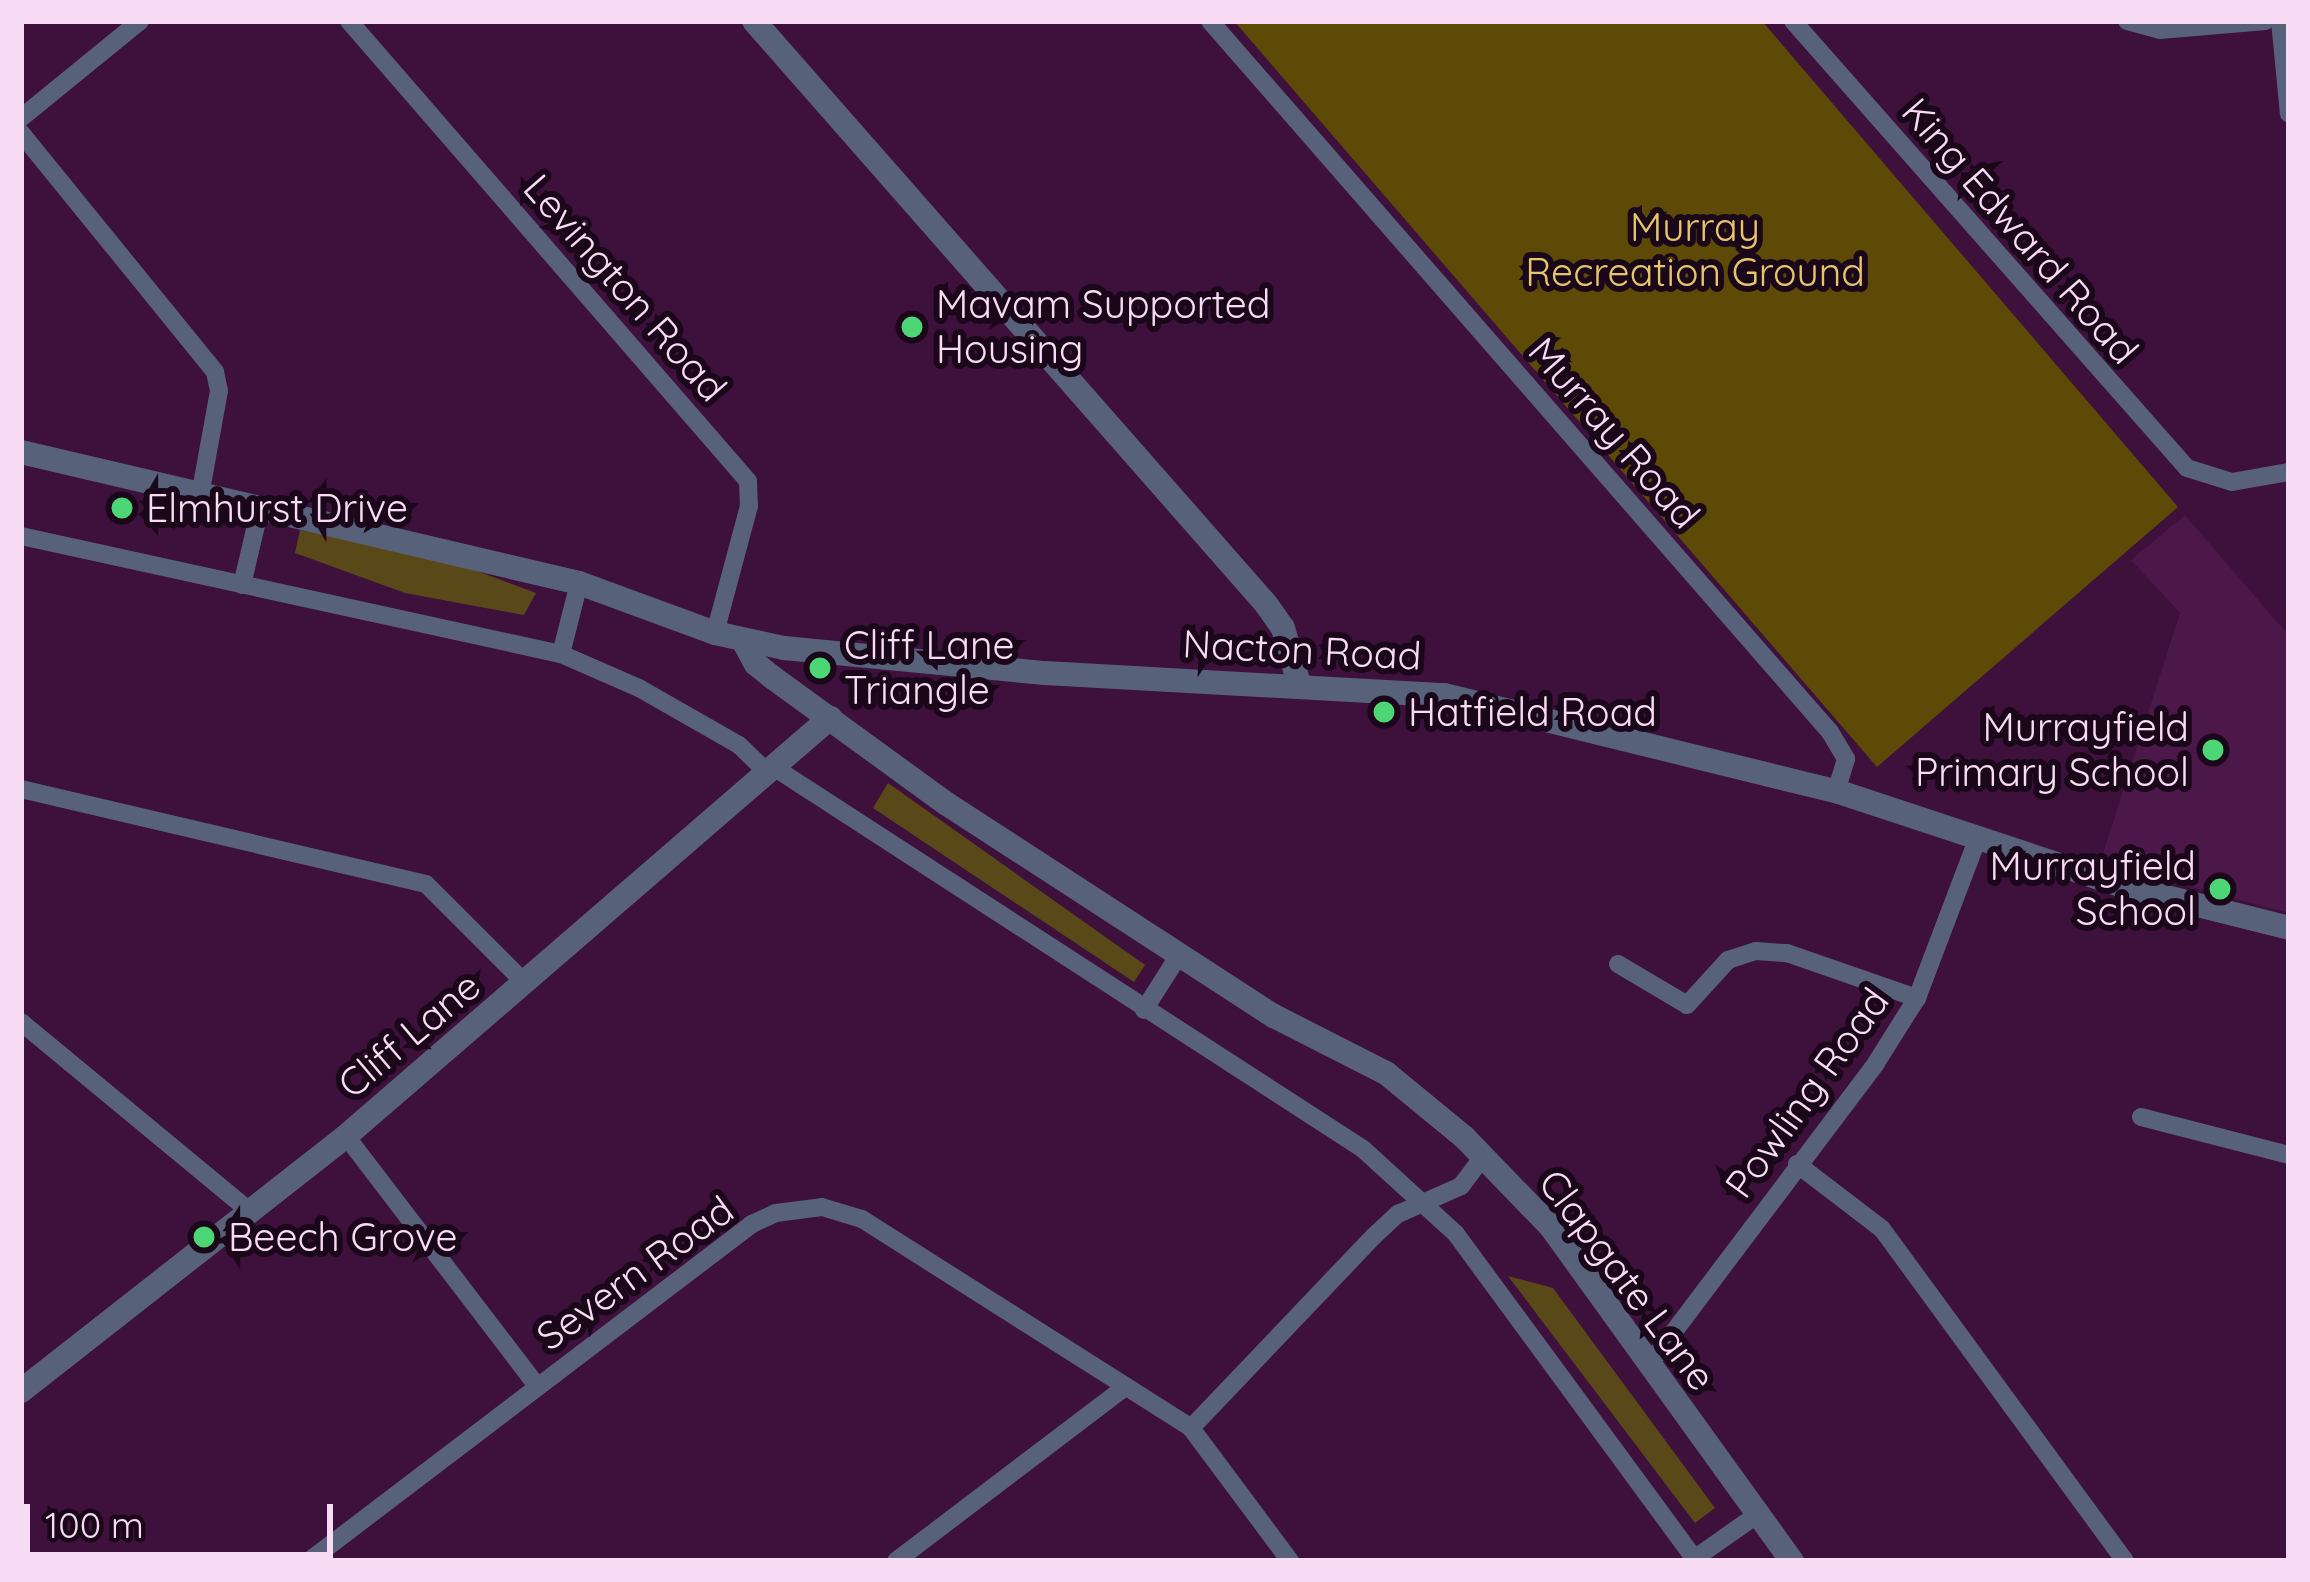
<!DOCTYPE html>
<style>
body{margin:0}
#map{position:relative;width:2310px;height:1582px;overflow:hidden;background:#3e103c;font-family:Quicksand,sans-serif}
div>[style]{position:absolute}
.built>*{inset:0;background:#4c1749}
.green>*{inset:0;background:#5e4a07}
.forest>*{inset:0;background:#5a4918}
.minor>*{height:18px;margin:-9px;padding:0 9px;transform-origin:9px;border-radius:9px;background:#58617a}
.tertiary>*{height:24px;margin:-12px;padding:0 12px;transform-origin:12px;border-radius:12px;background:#58617a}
.dots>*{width:33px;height:33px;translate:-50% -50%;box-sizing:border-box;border:6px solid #1a0719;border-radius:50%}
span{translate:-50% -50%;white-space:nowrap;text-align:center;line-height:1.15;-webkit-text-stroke:12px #1a0719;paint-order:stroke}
.park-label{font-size:39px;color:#e7c66a}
.street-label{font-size:39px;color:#f8dbf5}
.poi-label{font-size:39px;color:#f8dbf5}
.left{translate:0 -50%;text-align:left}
.right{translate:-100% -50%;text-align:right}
.frame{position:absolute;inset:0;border:24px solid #f8dbf5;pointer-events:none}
.scale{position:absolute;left:24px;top:1504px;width:309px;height:54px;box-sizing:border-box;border:6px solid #f8dbf5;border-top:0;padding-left:15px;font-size:36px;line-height:42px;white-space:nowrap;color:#f8dbf5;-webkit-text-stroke:9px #1a0719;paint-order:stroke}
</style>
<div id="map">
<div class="built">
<div style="clip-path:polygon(2185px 515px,2289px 636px,2289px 913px,2100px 863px,2180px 613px,2131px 560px)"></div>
</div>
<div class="green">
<div style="clip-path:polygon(1234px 21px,1762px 21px,2178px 507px,1877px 767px)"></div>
</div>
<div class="forest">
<div style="clip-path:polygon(300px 530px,453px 562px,536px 593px,524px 615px,405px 593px,295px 553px)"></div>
<div style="clip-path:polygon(888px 783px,1145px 965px,1134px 982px,873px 808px)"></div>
<div style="clip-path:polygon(1508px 1276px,1553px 1288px,1715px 1508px,1695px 1523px)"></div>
</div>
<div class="minor">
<div style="left:349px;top:21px;width:609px;rotate:49.06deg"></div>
<div style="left:748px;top:481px;width:25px;rotate:88deg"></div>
<div style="left:749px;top:506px;width:131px;rotate:105deg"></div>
<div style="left:1210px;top:21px;width:943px;rotate:48.91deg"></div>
<div style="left:1830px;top:732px;width:31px;rotate:59deg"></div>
<div style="left:1846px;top:759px;width:34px;rotate:107deg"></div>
<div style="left:1793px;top:21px;width:596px;rotate:48.61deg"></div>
<div style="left:2187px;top:468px;width:47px;rotate:17.3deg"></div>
<div style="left:2232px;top:482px;width:58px;rotate:-10deg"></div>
<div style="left:2127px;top:21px;width:34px;rotate:15deg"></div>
<div style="left:2160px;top:30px;width:106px;rotate:-4.9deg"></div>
<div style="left:2280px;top:21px;width:93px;rotate:84.5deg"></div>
<div style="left:21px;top:118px;width:154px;rotate:-39.2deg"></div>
<div style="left:21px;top:133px;width:308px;rotate:50.9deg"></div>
<div style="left:215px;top:372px;width:19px;rotate:78deg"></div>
<div style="left:219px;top:391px;width:101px;rotate:100.3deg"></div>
<div style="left:21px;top:536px;width:553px;rotate:12.33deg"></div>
<div style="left:561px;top:654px;width:85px;rotate:23.6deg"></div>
<div style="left:639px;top:688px;width:115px;rotate:29.7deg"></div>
<div style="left:739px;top:745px;width:42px;rotate:44deg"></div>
<div style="left:242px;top:585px;width:83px;rotate:-76.8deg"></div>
<div style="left:561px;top:654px;width:73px;rotate:-75.8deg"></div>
<div style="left:775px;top:768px;width:701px;rotate:32.94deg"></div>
<div style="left:1363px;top:1149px;width:126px;rotate:42.4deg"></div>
<div style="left:1456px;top:1234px;width:406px;rotate:53.7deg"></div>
<div style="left:21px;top:789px;width:416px;rotate:13.2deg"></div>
<div style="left:426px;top:884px;width:140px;rotate:45deg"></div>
<div style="left:1618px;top:964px;width:80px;rotate:30.7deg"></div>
<div style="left:1687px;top:1005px;width:61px;rotate:-47.7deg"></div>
<div style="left:1728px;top:960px;width:29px;rotate:-18deg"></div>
<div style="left:1756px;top:951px;width:31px;rotate:4deg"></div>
<div style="left:1787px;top:953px;width:138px;rotate:19.1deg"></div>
<div style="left:1144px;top:1010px;width:65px;rotate:-57.5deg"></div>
<div style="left:21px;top:1022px;width:293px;rotate:39.6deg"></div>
<div style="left:2141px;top:1117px;width:153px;rotate:14.4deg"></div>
<div style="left:346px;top:1136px;width:315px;rotate:52.6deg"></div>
<div style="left:1797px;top:1164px;width:107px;rotate:37.4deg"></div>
<div style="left:1882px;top:1229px;width:411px;rotate:53.8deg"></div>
<div style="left:1648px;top:1366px;width:379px;rotate:-53deg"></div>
<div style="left:1876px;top:1063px;width:77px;rotate:-57.8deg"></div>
<div style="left:1917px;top:998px;width:172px;rotate:-69.2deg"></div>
<div style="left:1191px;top:1428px;width:265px;rotate:-46.4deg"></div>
<div style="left:1374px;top:1236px;width:33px;rotate:-43deg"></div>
<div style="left:1398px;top:1214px;width:69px;rotate:-24deg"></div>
<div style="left:1461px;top:1186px;width:38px;rotate:-53deg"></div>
<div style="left:1694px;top:1559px;width:78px;rotate:-35.1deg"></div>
<div style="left:309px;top:1561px;width:557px;rotate:-37.26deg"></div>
<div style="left:752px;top:1224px;width:26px;rotate:-25deg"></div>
<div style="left:776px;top:1213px;width:46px;rotate:-7.4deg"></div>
<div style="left:822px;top:1207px;width:42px;rotate:16.7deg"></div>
<div style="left:862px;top:1219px;width:390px;rotate:32.4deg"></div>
<div style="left:1191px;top:1428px;width:166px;rotate:53.3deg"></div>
<div style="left:896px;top:1561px;width:288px;rotate:-37.2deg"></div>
</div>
<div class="tertiary">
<div style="left:754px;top:21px;width:776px;rotate:48.71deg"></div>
<div style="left:1266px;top:604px;width:29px;rotate:55deg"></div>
<div style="left:1283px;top:628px;width:58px;rotate:74.1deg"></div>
<div style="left:21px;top:452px;width:573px;rotate:13.21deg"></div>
<div style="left:579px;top:583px;width:145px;rotate:20.2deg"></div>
<div style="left:715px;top:633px;width:71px;rotate:12.3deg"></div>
<div style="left:784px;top:648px;width:262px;rotate:5.5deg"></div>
<div style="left:1045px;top:673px;width:400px;rotate:3.2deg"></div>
<div style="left:1444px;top:695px;width:404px;rotate:13.8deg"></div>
<div style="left:1836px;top:791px;width:310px;rotate:18.3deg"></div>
<div style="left:2130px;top:888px;width:164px;rotate:14.1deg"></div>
<div style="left:743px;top:640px;width:27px;rotate:62deg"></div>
<div style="left:756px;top:664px;width:21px;rotate:39deg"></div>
<div style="left:772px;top:677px;width:216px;rotate:36deg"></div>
<div style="left:947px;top:804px;width:390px;rotate:33deg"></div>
<div style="left:1274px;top:1016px;width:126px;rotate:27deg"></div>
<div style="left:1386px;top:1073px;width:102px;rotate:39.4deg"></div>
<div style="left:1465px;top:1138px;width:124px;rotate:46deg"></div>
<div style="left:1551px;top:1227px;width:412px;rotate:54.2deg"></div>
<div style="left:21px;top:1391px;width:413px;rotate:-38.1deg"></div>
<div style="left:346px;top:1136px;width:640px;rotate:-40.82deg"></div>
</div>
<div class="dots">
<div style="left:912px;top:327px;background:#4cd676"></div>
<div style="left:122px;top:508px;background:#4cd676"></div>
<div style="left:820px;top:668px;background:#4cd676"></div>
<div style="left:1384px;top:712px;background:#4cd676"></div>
<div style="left:2213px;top:750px;background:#4cd676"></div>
<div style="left:2220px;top:889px;background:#4cd676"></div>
<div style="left:204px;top:1237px;background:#4cd676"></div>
</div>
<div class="park-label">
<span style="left:1695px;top:250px">Murray<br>Recreation Ground</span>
</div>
<div class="street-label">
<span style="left:2020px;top:231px;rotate:49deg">King Edward Road</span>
<span style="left:625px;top:288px;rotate:49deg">Levington Road</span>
<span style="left:1614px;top:433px;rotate:49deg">Murray Road</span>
<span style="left:1302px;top:650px;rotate:3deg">Nacton Road</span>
<span style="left:409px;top:1035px;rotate:-40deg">Cliff Lane</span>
<span style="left:1807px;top:1093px;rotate:-54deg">Powling Road</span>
<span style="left:635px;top:1273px;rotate:-36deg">Severn Road</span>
<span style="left:1627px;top:1280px;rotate:53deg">Clapgate Lane</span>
</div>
<div class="poi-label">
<span class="left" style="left:936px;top:327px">Mavam Supported<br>Housing</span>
<span class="left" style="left:146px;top:508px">Elmhurst Drive</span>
<span class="left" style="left:844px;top:668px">Cliff Lane<br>Triangle</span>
<span class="left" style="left:1408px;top:712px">Hatfield Road</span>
<span class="right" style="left:2189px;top:750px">Murrayfield<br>Primary School</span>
<span class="right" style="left:2196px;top:889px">Murrayfield<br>School</span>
<span class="left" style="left:228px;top:1237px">Beech Grove</span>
</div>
<div class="frame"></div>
<div class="scale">100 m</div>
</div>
